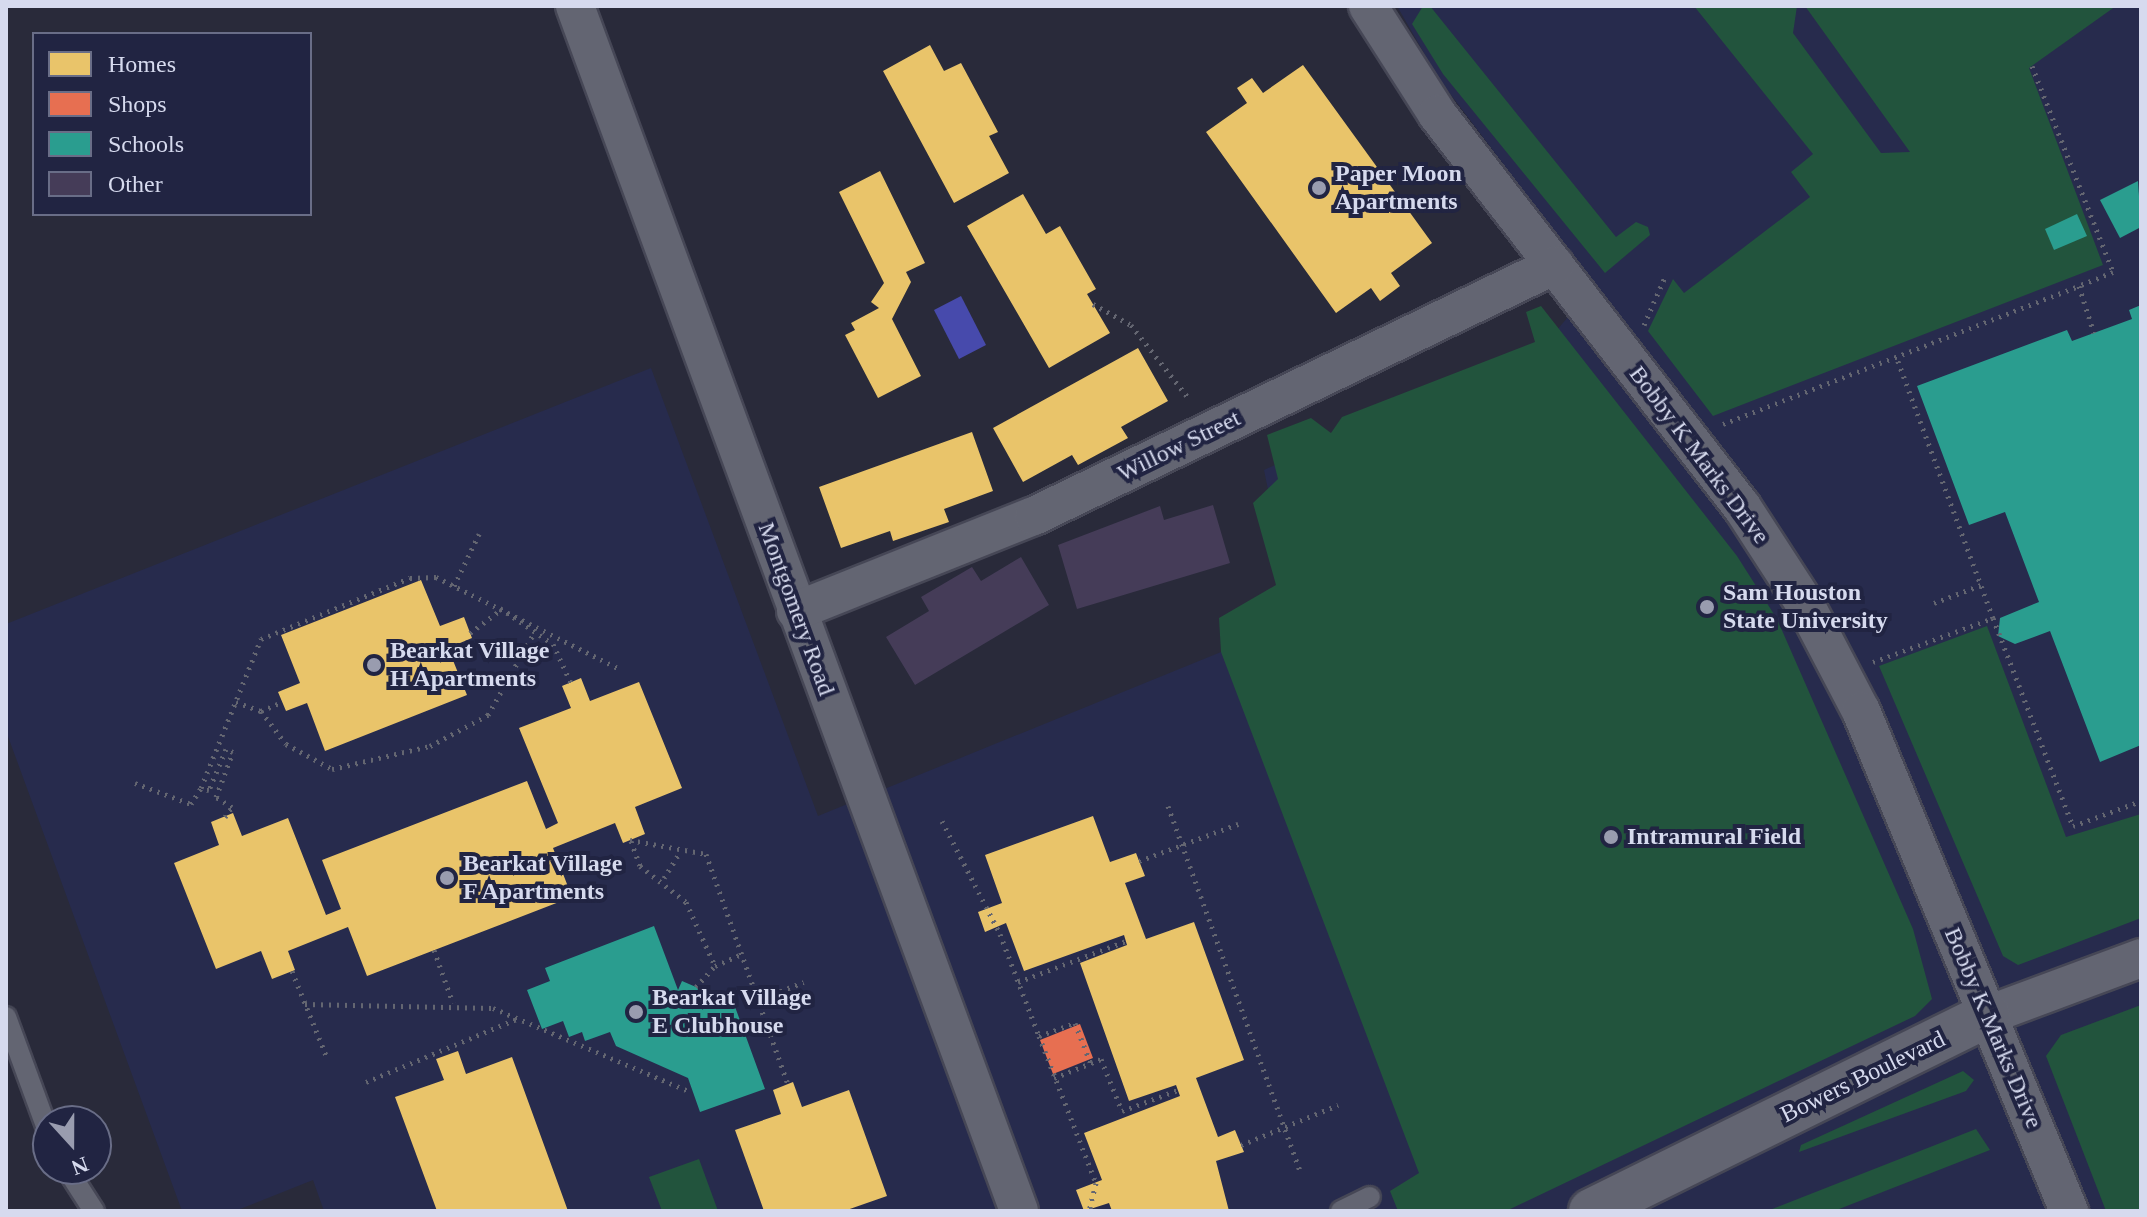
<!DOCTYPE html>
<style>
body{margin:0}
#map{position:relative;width:2147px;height:1217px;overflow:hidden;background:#292a3a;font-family:"Times New Roman",serif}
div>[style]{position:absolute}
.built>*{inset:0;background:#272b4d}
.green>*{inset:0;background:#22543d}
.water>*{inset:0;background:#474aac}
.homes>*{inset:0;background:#e9c46a}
.shops>*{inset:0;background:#e76f51}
.schools>*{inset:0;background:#2a9d8f}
.building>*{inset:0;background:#453c58}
.path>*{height:5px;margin-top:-2.5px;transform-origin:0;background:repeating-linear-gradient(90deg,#646671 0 2px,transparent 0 8px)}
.roads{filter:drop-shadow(2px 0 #464756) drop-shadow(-2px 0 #464756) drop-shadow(0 2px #464756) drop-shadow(0 -2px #464756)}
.service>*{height:20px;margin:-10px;padding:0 10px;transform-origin:10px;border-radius:10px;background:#636572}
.minor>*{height:38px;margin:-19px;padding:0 19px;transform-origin:19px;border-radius:19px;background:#636572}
.tertiary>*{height:44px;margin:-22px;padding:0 22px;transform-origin:22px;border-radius:22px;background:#636572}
.dots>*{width:22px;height:22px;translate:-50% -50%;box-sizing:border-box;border:4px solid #212442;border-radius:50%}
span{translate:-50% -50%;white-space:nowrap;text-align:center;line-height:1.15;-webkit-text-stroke:8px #212442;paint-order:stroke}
.poi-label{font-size:24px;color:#d6daee;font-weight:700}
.left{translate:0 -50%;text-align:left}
.street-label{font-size:24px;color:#d6daee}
.frame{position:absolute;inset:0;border:8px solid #d6daee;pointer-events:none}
.legend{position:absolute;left:32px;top:32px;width:280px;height:184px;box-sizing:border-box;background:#212442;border:2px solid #696d87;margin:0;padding:10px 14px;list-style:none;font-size:24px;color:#d6daee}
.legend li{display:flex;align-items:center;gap:16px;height:40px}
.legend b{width:40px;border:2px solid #696d87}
.north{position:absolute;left:32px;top:1105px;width:80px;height:80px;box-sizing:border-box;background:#212442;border:2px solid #696d87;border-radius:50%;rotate:159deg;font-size:22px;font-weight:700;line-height:32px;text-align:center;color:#d6daee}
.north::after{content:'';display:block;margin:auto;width:28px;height:36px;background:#999caf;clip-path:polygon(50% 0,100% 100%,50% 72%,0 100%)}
</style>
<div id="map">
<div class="built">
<div style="clip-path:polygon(1397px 6px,2141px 6px,2141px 1211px,324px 1211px,313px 1180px,235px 1211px,182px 1211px,6px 731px,6px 624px,651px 368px,818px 816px,1221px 652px,1289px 593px,1264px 470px,1551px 337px,1595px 285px,1439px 79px)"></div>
</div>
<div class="green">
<div style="clip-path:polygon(1423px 6px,1430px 6px,1616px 237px,1636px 222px,1648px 227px,1650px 235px,1605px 273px,1443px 74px,1412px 24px)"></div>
<div style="clip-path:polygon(1694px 6px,1797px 6px,1793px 33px,1881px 153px,1910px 152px,1805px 6px,2116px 6px,2029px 68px,2103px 265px,1713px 416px,1648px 331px,1673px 279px,1684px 293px,1810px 197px,1791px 172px,1813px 154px)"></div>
<div style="clip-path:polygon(1541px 306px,1737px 556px,1777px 619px,1913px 929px,1932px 999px,1915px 1016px,1506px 1211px,1398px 1211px,1390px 1191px,1419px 1173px,1221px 652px,1219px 618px,1276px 585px,1253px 503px,1278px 479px,1267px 435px,1311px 418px,1331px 433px,1342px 417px,1535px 342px,1526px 312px)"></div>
<div style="clip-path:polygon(1987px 626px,2066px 837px,2141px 814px,2141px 918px,2018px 965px,2003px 956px,1879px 666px)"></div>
<div style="clip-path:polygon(2141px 1005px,2141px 1211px,2106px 1211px,2046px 1056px,2061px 1035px)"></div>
<div style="clip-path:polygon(1963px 1071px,1974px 1080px,1966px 1091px,1799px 1152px,1801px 1145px)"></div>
<div style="clip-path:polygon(1976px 1129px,1990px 1150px,1834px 1211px,1767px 1211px)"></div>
<div style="clip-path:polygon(699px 1159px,718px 1211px,662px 1211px,649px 1177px)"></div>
</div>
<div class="water">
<div style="clip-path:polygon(961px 296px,986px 345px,959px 359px,934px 310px)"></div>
</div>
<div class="homes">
<div style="clip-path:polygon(930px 45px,944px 71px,961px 63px,998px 132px,989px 136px,1009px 173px,954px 203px,883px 71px)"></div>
<div style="clip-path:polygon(1303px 65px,1432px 243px,1391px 273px,1400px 286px,1380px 301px,1371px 288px,1336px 313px,1206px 132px,1247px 103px,1237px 88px,1252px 78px,1263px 93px)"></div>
<div style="clip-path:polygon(880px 171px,925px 263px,906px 272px,911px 282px,892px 319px,921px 376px,878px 398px,845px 335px,855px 330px,851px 323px,879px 308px,871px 302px,884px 283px,839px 192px)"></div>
<div style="clip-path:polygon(1023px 194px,1046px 234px,1060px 226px,1096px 289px,1087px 294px,1110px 333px,1049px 368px,967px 226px)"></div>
<div style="clip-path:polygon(1138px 348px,1168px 401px,1121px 427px,1128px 438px,1078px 465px,1072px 455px,1023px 482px,993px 428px)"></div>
<div style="clip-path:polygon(972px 432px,993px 491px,944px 509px,949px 522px,893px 541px,890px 531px,841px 548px,819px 487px)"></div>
<div style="clip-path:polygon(421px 580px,440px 626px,464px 617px,472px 638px,448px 648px,467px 695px,325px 751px,307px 703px,286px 711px,278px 692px,300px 683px,281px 635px)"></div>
<div style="clip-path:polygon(581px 678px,590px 701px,639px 682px,682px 788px,635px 807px,645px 834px,623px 843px,615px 823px,553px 848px,572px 897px,367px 976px,348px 927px,288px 951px,295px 970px,272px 979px,261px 951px,216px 969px,174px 863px,219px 845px,211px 822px,233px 813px,242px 836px,288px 818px,326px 915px,341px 909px,322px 860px,527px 781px,546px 829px,558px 823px,519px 728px,571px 708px,562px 686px)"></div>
<div style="clip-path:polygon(1093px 816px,1110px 862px,1136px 853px,1145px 876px,1125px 883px,1146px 939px,1194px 922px,1244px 1060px,1196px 1078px,1218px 1137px,1235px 1130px,1244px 1152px,1216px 1161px,1229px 1211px,1112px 1211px,1109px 1203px,1084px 1211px,1076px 1190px,1102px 1180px,1084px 1133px,1180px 1096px,1176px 1085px,1129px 1101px,1080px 963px,1127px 945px,1124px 935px,1024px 971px,1006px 923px,985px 932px,978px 912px,1002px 903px,985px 855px)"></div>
<div style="clip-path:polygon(458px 1051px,466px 1074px,512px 1057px,568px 1211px,437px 1211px,395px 1097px,444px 1080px,436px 1059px)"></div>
<div style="clip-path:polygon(793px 1082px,802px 1107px,849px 1090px,887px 1196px,844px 1211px,764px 1211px,735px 1130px,781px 1114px,773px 1090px)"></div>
</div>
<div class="shops">
<div style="clip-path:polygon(1080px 1024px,1093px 1058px,1053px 1074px,1040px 1040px)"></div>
</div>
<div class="schools">
<div style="clip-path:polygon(2138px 181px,2141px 227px,2120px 238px,2100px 200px)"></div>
<div style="clip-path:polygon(2077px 214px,2087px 236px,2054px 250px,2045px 229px)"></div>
<div style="clip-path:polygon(2141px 305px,2141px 745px,2100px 762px,2050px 631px,2015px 644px,1998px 636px,2000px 618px,2039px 602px,2005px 512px,1969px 525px,1917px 386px,2067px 330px,2072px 341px,2132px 319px,2129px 310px)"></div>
<div style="clip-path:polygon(654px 926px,678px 990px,682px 981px,710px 993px,706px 1002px,730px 993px,765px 1089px,700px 1112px,688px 1078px,616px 1046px,610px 1032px,585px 1041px,582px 1032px,569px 1037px,563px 1021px,542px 1029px,527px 990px,550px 981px,545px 968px)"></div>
</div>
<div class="building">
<div style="clip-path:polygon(1213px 505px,1230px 563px,1077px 609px,1058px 545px,1160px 506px,1164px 520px)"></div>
<div style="clip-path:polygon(1021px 557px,1049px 605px,915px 685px,886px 637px,929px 611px,921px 597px,972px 567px,981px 581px)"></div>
</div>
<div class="path">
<div style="left:2032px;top:66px;width:221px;rotate:68.5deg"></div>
<div style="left:2113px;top:272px;width:37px;rotate:158deg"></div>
<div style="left:1093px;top:304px;width:43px;rotate:28.9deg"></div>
<div style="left:1131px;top:325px;width:95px;rotate:51.8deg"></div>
<div style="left:1644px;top:325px;width:52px;rotate:-66.4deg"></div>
<div style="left:1723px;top:424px;width:382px;rotate:-21.2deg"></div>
<div style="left:2079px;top:286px;width:49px;rotate:72.3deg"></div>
<div style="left:454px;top:586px;width:58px;rotate:-64.3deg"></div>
<div style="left:1934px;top:603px;width:50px;rotate:-21deg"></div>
<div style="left:500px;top:608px;width:64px;rotate:34.2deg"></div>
<div style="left:553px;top:644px;width:43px;rotate:65.2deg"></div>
<div style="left:1993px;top:618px;width:223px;rotate:69deg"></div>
<div style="left:2073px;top:826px;width:72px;rotate:-20.2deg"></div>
<div style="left:470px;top:633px;width:35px;rotate:-37deg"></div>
<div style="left:1873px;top:662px;width:128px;rotate:-20.1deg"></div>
<div style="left:1993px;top:618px;width:279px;rotate:-110.3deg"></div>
<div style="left:236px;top:702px;width:27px;rotate:20deg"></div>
<div style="left:261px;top:711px;width:23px;rotate:-23deg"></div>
<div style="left:261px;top:711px;width:41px;rotate:52.9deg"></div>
<div style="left:286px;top:744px;width:52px;rotate:28.5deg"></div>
<div style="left:332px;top:769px;width:101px;rotate:-13.2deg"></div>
<div style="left:430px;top:746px;width:66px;rotate:-28.1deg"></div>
<div style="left:488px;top:715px;width:94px;rotate:-60.7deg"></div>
<div style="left:135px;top:783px;width:60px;rotate:20.6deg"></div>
<div style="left:191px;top:804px;width:19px;rotate:-58deg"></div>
<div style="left:1168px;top:806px;width:388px;rotate:70.1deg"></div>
<div style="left:225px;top:817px;width:12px;rotate:-55deg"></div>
<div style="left:232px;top:807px;width:19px;rotate:-148deg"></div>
<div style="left:216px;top:797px;width:48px;rotate:-69.3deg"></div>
<div style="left:233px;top:752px;width:8px;rotate:-157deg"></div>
<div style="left:226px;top:749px;width:44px;rotate:112.5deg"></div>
<div style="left:209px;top:790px;width:8px;rotate:-166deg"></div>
<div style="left:201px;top:788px;width:161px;rotate:-68.1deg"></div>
<div style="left:261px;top:639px;width:161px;rotate:-22.3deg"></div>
<div style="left:410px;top:578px;width:26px;rotate:-2deg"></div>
<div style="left:436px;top:577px;width:206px;rotate:26.6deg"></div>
<div style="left:942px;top:821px;width:127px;rotate:62.8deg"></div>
<div style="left:1000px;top:934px;width:109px;rotate:69.1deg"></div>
<div style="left:1039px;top:1036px;width:38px;rotate:-20deg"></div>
<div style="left:1075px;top:1023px;width:44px;rotate:68.7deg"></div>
<div style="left:630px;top:840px;width:77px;rotate:10.4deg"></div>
<div style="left:706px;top:854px;width:244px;rotate:70.4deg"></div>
<div style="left:631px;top:841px;width:27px;rotate:70deg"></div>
<div style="left:640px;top:866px;width:58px;rotate:38deg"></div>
<div style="left:686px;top:902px;width:70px;rotate:65.6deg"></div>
<div style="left:1139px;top:861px;width:106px;rotate:-20.5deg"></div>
<div style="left:664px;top:878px;width:28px;rotate:-58deg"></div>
<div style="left:434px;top:950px;width:56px;rotate:70.3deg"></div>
<div style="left:292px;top:971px;width:91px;rotate:68deg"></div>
<div style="left:1018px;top:982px;width:116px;rotate:-20.8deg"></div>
<div style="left:696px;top:987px;width:28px;rotate:-48deg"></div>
<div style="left:715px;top:966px;width:30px;rotate:-24deg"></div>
<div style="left:758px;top:1000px;width:49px;rotate:-21.4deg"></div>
<div style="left:305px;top:1004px;width:188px;rotate:1.2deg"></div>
<div style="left:493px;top:1008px;width:213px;rotate:23deg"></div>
<div style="left:1039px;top:1036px;width:158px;rotate:68.8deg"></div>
<div style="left:1096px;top:1183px;width:29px;rotate:104deg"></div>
<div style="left:1054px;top:1078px;width:51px;rotate:-22deg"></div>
<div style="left:1101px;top:1059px;width:56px;rotate:68deg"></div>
<div style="left:1122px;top:1111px;width:60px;rotate:-20.6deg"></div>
<div style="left:366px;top:1082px;width:166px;rotate:-22.7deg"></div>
<div style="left:1241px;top:1145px;width:105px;rotate:-22.4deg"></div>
</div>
<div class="roads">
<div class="service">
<div style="left:6px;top:1017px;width:121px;rotate:69.8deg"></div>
<div style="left:67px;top:1169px;width:50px;rotate:57.3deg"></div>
<div style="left:1341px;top:1211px;width:32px;rotate:-26deg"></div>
</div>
<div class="minor">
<div style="left:575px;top:6px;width:1284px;rotate:69.77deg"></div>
<div style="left:1368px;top:6px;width:128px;rotate:57.4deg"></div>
<div style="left:1437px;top:114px;width:497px;rotate:52.2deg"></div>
<div style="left:1742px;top:507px;width:116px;rotate:57deg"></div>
<div style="left:1805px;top:604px;width:121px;rotate:62.4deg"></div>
<div style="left:1861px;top:711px;width:542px;rotate:67.41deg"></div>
<div style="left:796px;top:611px;width:256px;rotate:-21.8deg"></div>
<div style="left:1034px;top:516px;width:578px;rotate:-25.72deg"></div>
<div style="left:1988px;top:1015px;width:163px;rotate:-20.4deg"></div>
</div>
<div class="tertiary">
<div style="left:1591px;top:1211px;width:443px;rotate:-26.3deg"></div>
</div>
</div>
<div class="dots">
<div style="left:1319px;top:188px;background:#999caf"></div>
<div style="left:1707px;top:607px;background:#999caf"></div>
<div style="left:374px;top:665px;background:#999caf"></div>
<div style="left:1611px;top:837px;background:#999caf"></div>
<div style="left:447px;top:878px;background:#999caf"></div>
<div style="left:636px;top:1012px;background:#999caf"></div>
</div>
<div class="poi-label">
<span class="left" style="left:1335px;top:188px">Paper Moon<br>Apartments</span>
<span class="left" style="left:1723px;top:607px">Sam Houston<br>State University</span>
<span class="left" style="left:390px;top:665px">Bearkat Village<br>H Apartments</span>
<span class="left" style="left:1627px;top:837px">Intramural Field</span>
<span class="left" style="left:463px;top:878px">Bearkat Village<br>F Apartments</span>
<span class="left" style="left:652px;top:1012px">Bearkat Village<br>E Clubhouse</span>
</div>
<div class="street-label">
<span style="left:1179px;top:446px;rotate:-26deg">Willow Street</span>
<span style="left:1699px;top:455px;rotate:53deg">Bobby K Marks Drive</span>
<span style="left:796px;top:609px;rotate:70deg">Montgomery Road</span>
<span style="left:1993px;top:1028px;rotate:67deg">Bobby K Marks Drive</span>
<span style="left:1863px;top:1077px;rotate:-26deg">Bowers Boulevard</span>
</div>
<div class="frame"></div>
<ul class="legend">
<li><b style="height:22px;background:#e9c46a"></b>Homes</li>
<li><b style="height:22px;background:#e76f51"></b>Shops</li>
<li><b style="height:22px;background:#2a9d8f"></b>Schools</li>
<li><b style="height:22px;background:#453c58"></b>Other</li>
</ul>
<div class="north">N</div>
</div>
